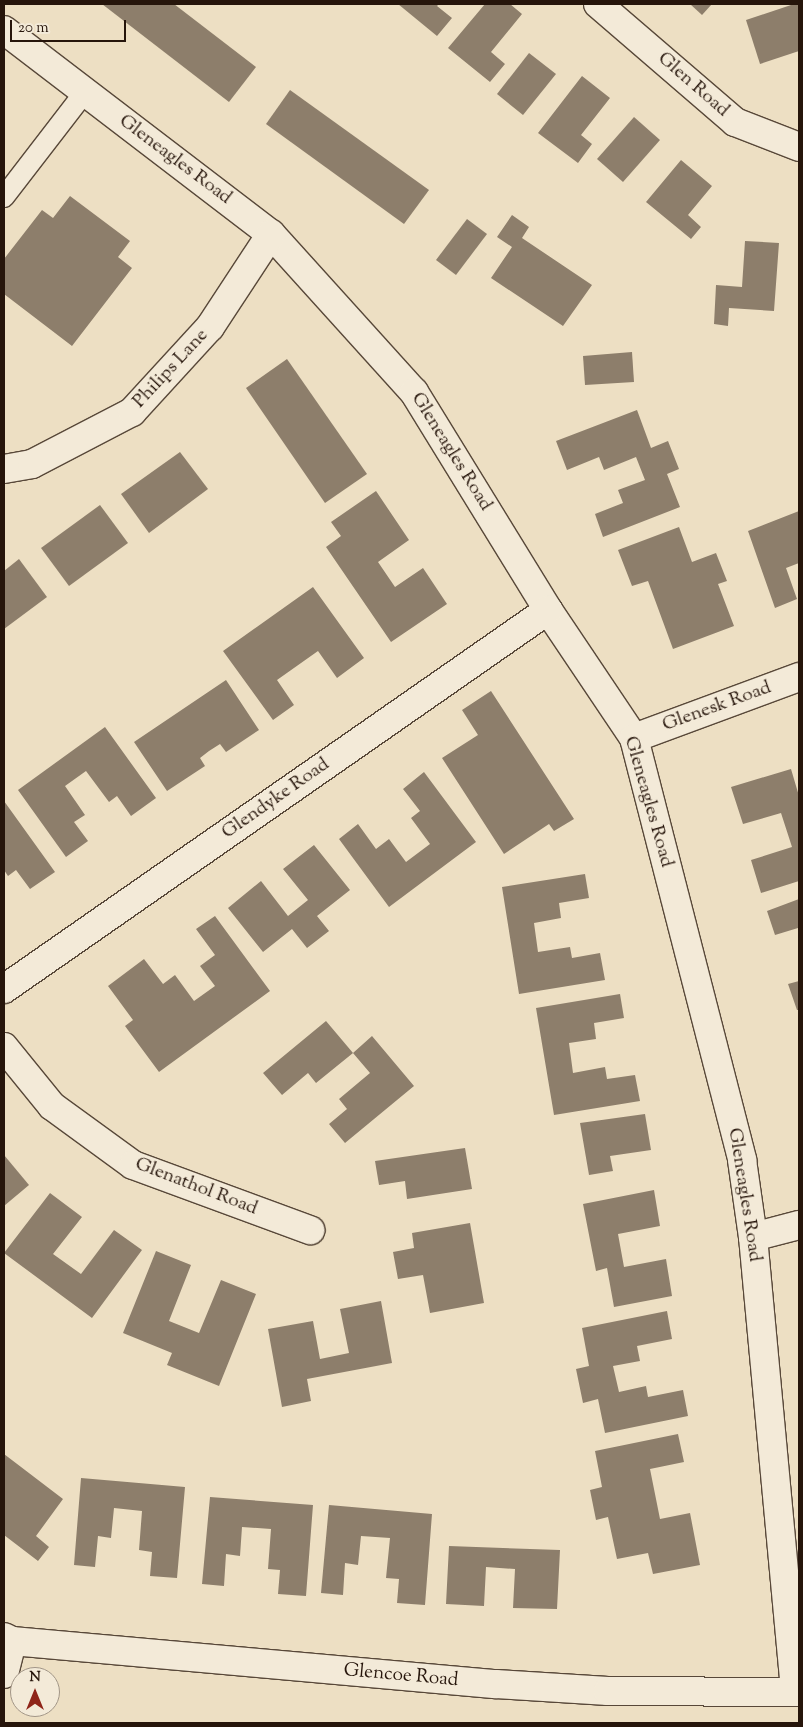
<!DOCTYPE html>
<style>
body{margin:0}
#map{position:relative;width:803px;height:1727px;overflow:hidden;background:#eddfc3;font-family:"Sorts Mill Goudy",serif}
div>[style]{position:absolute}
.building>*{inset:0;background:#8d7e6b}
.roads{filter:drop-shadow(1px 0 #584839) drop-shadow(-1px 0 #584839) drop-shadow(0 1px #584839) drop-shadow(0 -1px #584839)}
.service>*{height:20px;margin:-10px;padding:0 10px;transform-origin:10px;border-radius:10px;background:#f3ead8}
.minor>*{height:28px;margin:-14px;padding:0 14px;transform-origin:14px;border-radius:14px;background:#f3ead8}
span{translate:-50% -50%;white-space:nowrap;text-align:center;line-height:1.15;-webkit-text-stroke:4px #f3ead8;paint-order:stroke}
.street-label{font-size:19px;color:#26150b}
.frame{position:absolute;inset:0;border:5px solid #26150b;pointer-events:none}
.north{position:absolute;left:10px;top:1667px;width:50px;height:50px;box-sizing:border-box;background:#f3ead8;border:1px solid #a19586;border-radius:50%;rotate:0deg;font-size:14px;font-weight:700;line-height:20px;text-align:center;color:#26150b}
.north::after{content:'';display:block;margin:auto;width:18px;height:22px;background:#8f2418;clip-path:polygon(50% 0,100% 100%,50% 72%,0 100%)}
.scale{position:absolute;left:10px;top:20px;width:116px;height:22px;box-sizing:border-box;border:2px solid #26150b;border-top:0;padding-left:6px;font-size:15px;line-height:18px;white-space:nowrap;color:#26150b;-webkit-text-stroke:4px #f3ead8;paint-order:stroke}
</style>
<div id="map">
<div class="building">
<div style="clip-path:polygon(102px 4px,174px 4px,256px 67px,229px 102px)"></div>
<div style="clip-path:polygon(398px 4px,439px 4px,437px 6px,452px 18px,437px 36px)"></div>
<div style="clip-path:polygon(485px 4px,510px 4px,522px 14px,491px 52px,505px 64px,490px 82px,448px 48px)"></div>
<div style="clip-path:polygon(690px 4px,712px 4px,702px 15px)"></div>
<div style="clip-path:polygon(794px 4px,799px 4px,799px 51px,760px 64px,746px 20px)"></div>
<div style="clip-path:polygon(529px 53px,556px 74px,523px 115px,497px 94px)"></div>
<div style="clip-path:polygon(582px 76px,610px 98px,581px 135px,592px 144px,578px 163px,538px 133px)"></div>
<div style="clip-path:polygon(290px 90px,429px 190px,404px 224px,266px 124px)"></div>
<div style="clip-path:polygon(634px 117px,660px 140px,623px 182px,597px 159px)"></div>
<div style="clip-path:polygon(681px 160px,712px 186px,688px 215px,701px 227px,691px 239px,646px 202px)"></div>
<div style="clip-path:polygon(70px 196px,130px 241px,118px 257px,132px 268px,72px 346px,4px 294px,4px 259px,42px 210px,53px 218px)"></div>
<div style="clip-path:polygon(512px 215px,529px 227px,522px 238px,592px 285px,563px 326px,491px 278px,512px 247px,497px 237px)"></div>
<div style="clip-path:polygon(467px 219px,487px 234px,456px 275px,436px 260px)"></div>
<div style="clip-path:polygon(745px 241px,779px 243px,774px 311px,729px 308px,728px 326px,714px 324px,716px 285px,742px 287px)"></div>
<div style="clip-path:polygon(632px 352px,634px 382px,585px 385px,583px 356px)"></div>
<div style="clip-path:polygon(287px 359px,367px 474px,325px 503px,246px 388px)"></div>
<div style="clip-path:polygon(637px 410px,651px 448px,668px 441px,679px 469px,667px 474px,680px 507px,603px 537px,595px 514px,623px 503px,618px 490px,645px 480px,636px 457px,604px 470px,599px 457px,567px 470px,556px 441px)"></div>
<div style="clip-path:polygon(180px 452px,208px 489px,149px 533px,121px 494px)"></div>
<div style="clip-path:polygon(376px 491px,409px 540px,378px 562px,395px 587px,423px 568px,447px 604px,391px 642px,326px 547px,341px 536px,331px 522px)"></div>
<div style="clip-path:polygon(100px 505px,128px 543px,69px 586px,41px 548px)"></div>
<div style="clip-path:polygon(799px 511px,799px 563px,786px 568px,797px 599px,775px 608px,748px 531px)"></div>
<div style="clip-path:polygon(679px 527px,692px 562px,716px 553px,727px 581px,718px 584px,734px 626px,673px 649px,648px 581px,632px 586px,618px 550px)"></div>
<div style="clip-path:polygon(19px 559px,47px 597px,4px 629px,4px 571px)"></div>
<div style="clip-path:polygon(313px 587px,364px 658px,337px 678px,318px 651px,277px 680px,294px 705px,273px 720px,223px 651px)"></div>
<div style="clip-path:polygon(226px 680px,259px 730px,226px 752px,220px 744px,209px 751px,200px 758px,205px 766px,167px 791px,134px 742px)"></div>
<div style="clip-path:polygon(491px 691px,574px 819px,554px 831px,549px 824px,504px 854px,442px 758px,478px 735px,462px 710px)"></div>
<div style="clip-path:polygon(105px 727px,156px 798px,131px 816px,117px 796px,109px 802px,86px 771px,65px 786px,85px 815px,74px 822px,88px 841px,66px 857px,18px 790px)"></div>
<div style="clip-path:polygon(791px 769px,799px 796px,799px 881px,761px 893px,751px 860px,792px 847px,781px 813px,743px 824px,731px 787px)"></div>
<div style="clip-path:polygon(424px 772px,476px 842px,389px 907px,339px 839px,358px 824px,376px 849px,389px 839px,406px 862px,430px 844px,411px 818px,420px 811px,403px 789px)"></div>
<div style="clip-path:polygon(4px 801px,55px 872px,30px 889px,16px 870px,8px 876px,4px 870px)"></div>
<div style="clip-path:polygon(314px 845px,350px 890px,317px 916px,329px 931px,307px 948px,292px 929px,263px 952px,228px 908px,261px 881px,288px 916px,308px 900px,283px 869px)"></div>
<div style="clip-path:polygon(585px 874px,589px 898px,559px 903px,561px 918px,534px 923px,538px 952px,570px 947px,572px 958px,600px 953px,605px 980px,519px 994px,502px 887px)"></div>
<div style="clip-path:polygon(799px 899px,799px 932px,798px 928px,775px 935px,767px 911px)"></div>
<div style="clip-path:polygon(215px 916px,270px 991px,159px 1072px,125px 1026px,133px 1020px,108px 986px,144px 959px,163px 984px,175px 975px,194px 1001px,215px 986px,200px 966px,215px 955px,196px 929px)"></div>
<div style="clip-path:polygon(799px 981px,799px 1010px,797px 1010px,788px 984px)"></div>
<div style="clip-path:polygon(620px 994px,624px 1018px,594px 1023px,596px 1039px,569px 1043px,573px 1073px,605px 1067px,607px 1079px,635px 1075px,640px 1101px,554px 1115px,536px 1008px)"></div>
<div style="clip-path:polygon(326px 1021px,353px 1053px,316px 1083px,308px 1073px,282px 1095px,263px 1073px)"></div>
<div style="clip-path:polygon(372px 1036px,414px 1086px,345px 1143px,329px 1124px,347px 1109px,339px 1099px,370px 1073px,353px 1053px)"></div>
<div style="clip-path:polygon(645px 1114px,651px 1150px,610px 1156px,613px 1171px,589px 1175px,580px 1123px)"></div>
<div style="clip-path:polygon(465px 1148px,472px 1189px,407px 1199px,405px 1181px,379px 1185px,375px 1161px)"></div>
<div style="clip-path:polygon(4px 1155px,29px 1185px,4px 1206px)"></div>
<div style="clip-path:polygon(654px 1190px,660px 1226px,618px 1234px,624px 1267px,666px 1259px,672px 1296px,614px 1307px,607px 1268px,596px 1271px,583px 1204px)"></div>
<div style="clip-path:polygon(50px 1193px,82px 1217px,53px 1254px,81px 1274px,114px 1230px,142px 1250px,92px 1318px,4px 1253px)"></div>
<div style="clip-path:polygon(470px 1223px,484px 1303px,430px 1313px,423px 1275px,398px 1279px,393px 1252px,414px 1248px,412px 1233px)"></div>
<div style="clip-path:polygon(156px 1251px,191px 1265px,169px 1321px,199px 1333px,221px 1280px,256px 1294px,219px 1386px,167px 1365px,172px 1353px,123px 1333px)"></div>
<div style="clip-path:polygon(381px 1301px,392px 1363px,307px 1379px,311px 1401px,282px 1407px,268px 1329px,313px 1321px,320px 1359px,349px 1353px,340px 1309px)"></div>
<div style="clip-path:polygon(667px 1311px,672px 1339px,637px 1346px,640px 1361px,613px 1366px,619px 1392px,646px 1386px,648px 1397px,683px 1390px,688px 1416px,605px 1433px,598px 1399px,583px 1403px,576px 1369px,589px 1366px,582px 1328px)"></div>
<div style="clip-path:polygon(678px 1434px,684px 1462px,650px 1469px,660px 1519px,690px 1513px,700px 1565px,653px 1574px,648px 1553px,617px 1559px,608px 1517px,596px 1520px,590px 1490px,602px 1487px,595px 1451px)"></div>
<div style="clip-path:polygon(4px 1454px,63px 1499px,36px 1536px,49px 1547px,38px 1561px,4px 1535px)"></div>
<div style="clip-path:polygon(81px 1478px,185px 1487px,177px 1578px,150px 1576px,152px 1552px,139px 1550px,142px 1511px,114px 1508px,111px 1538px,98px 1536px,95px 1567px,74px 1565px)"></div>
<div style="clip-path:polygon(210px 1497px,313px 1505px,306px 1596px,278px 1594px,280px 1570px,268px 1569px,271px 1529px,242px 1527px,240px 1556px,226px 1554px,224px 1586px,202px 1584px)"></div>
<div style="clip-path:polygon(329px 1505px,432px 1514px,425px 1605px,397px 1603px,399px 1579px,386px 1578px,390px 1538px,361px 1536px,358px 1565px,345px 1563px,343px 1595px,321px 1593px)"></div>
<div style="clip-path:polygon(449px 1546px,560px 1550px,557px 1609px,513px 1608px,515px 1569px,486px 1567px,484px 1606px,446px 1604px)"></div>
</div>
<div class="roads">
<div class="service">
<div style="left:4px;top:197px;width:133px;rotate:-52.4deg"></div>
</div>
<div class="minor">
<div style="left:598px;top:4px;width:181px;rotate:40.7deg"></div>
<div style="left:735px;top:122px;width:69px;rotate:21.3deg"></div>
<div style="left:4px;top:30px;width:336px;rotate:37.4deg"></div>
<div style="left:271px;top:234px;width:213px;rotate:47.9deg"></div>
<div style="left:414px;top:392px;width:256px;rotate:58.4deg"></div>
<div style="left:548px;top:610px;width:154px;rotate:56.1deg"></div>
<div style="left:634px;top:738px;width:436px;rotate:75.6deg"></div>
<div style="left:742px;top:1160px;width:78px;rotate:81.9deg"></div>
<div style="left:753px;top:1237px;width:457px;rotate:84.7deg"></div>
<div style="left:4px;top:469px;width:28px;rotate:-10deg"></div>
<div style="left:32px;top:464px;width:113px;rotate:-27.5deg"></div>
<div style="left:132px;top:412px;width:115px;rotate:-47.5deg"></div>
<div style="left:210px;top:327px;width:111px;rotate:-56.7deg"></div>
<div style="left:634px;top:738px;width:176px;rotate:-20.3deg"></div>
<div style="left:4px;top:989px;width:663px;rotate:-34.86deg"></div>
<div style="left:4px;top:1047px;width:76px;rotate:50.9deg"></div>
<div style="left:52px;top:1106px;width:100px;rotate:36.1deg"></div>
<div style="left:133px;top:1165px;width:189px;rotate:20.2deg"></div>
<div style="left:753px;top:1237px;width:48px;rotate:-14.6deg"></div>
<div style="left:4px;top:1637px;width:9px;rotate:27deg"></div>
<div style="left:12px;top:1641px;width:486px;rotate:5.1deg"></div>
<div style="left:496px;top:1684px;width:112px;rotate:3.6deg"></div>
<div style="left:608px;top:1691px;width:191px;rotate:0.3deg"></div>
<div style="left:4px;top:1674px;width:34px;rotate:-76deg"></div>
</div>
</div>
<div class="street-label">
<span style="left:693px;top:85px;rotate:41deg">Glen Road</span>
<span style="left:175px;top:160px;rotate:37deg">Gleneagles Road</span>
<span style="left:171px;top:369px;rotate:-47deg">Philips Lane</span>
<span style="left:451px;top:452px;rotate:58deg">Gleneagles Road</span>
<span style="left:717px;top:707px;rotate:-20deg">Glenesk Road</span>
<span style="left:276px;top:799px;rotate:-35deg">Glendyke Road</span>
<span style="left:648px;top:802px;rotate:74deg">Gleneagles Road</span>
<span style="left:196px;top:1187px;rotate:21deg">Glenathol Road</span>
<span style="left:744px;top:1195px;rotate:81deg">Gleneagles Road</span>
<span style="left:401px;top:1676px;rotate:5deg">Glencoe Road</span>
</div>
<div class="frame"></div>
<div class="north">N</div>
<div class="scale">20 m</div>
</div>
